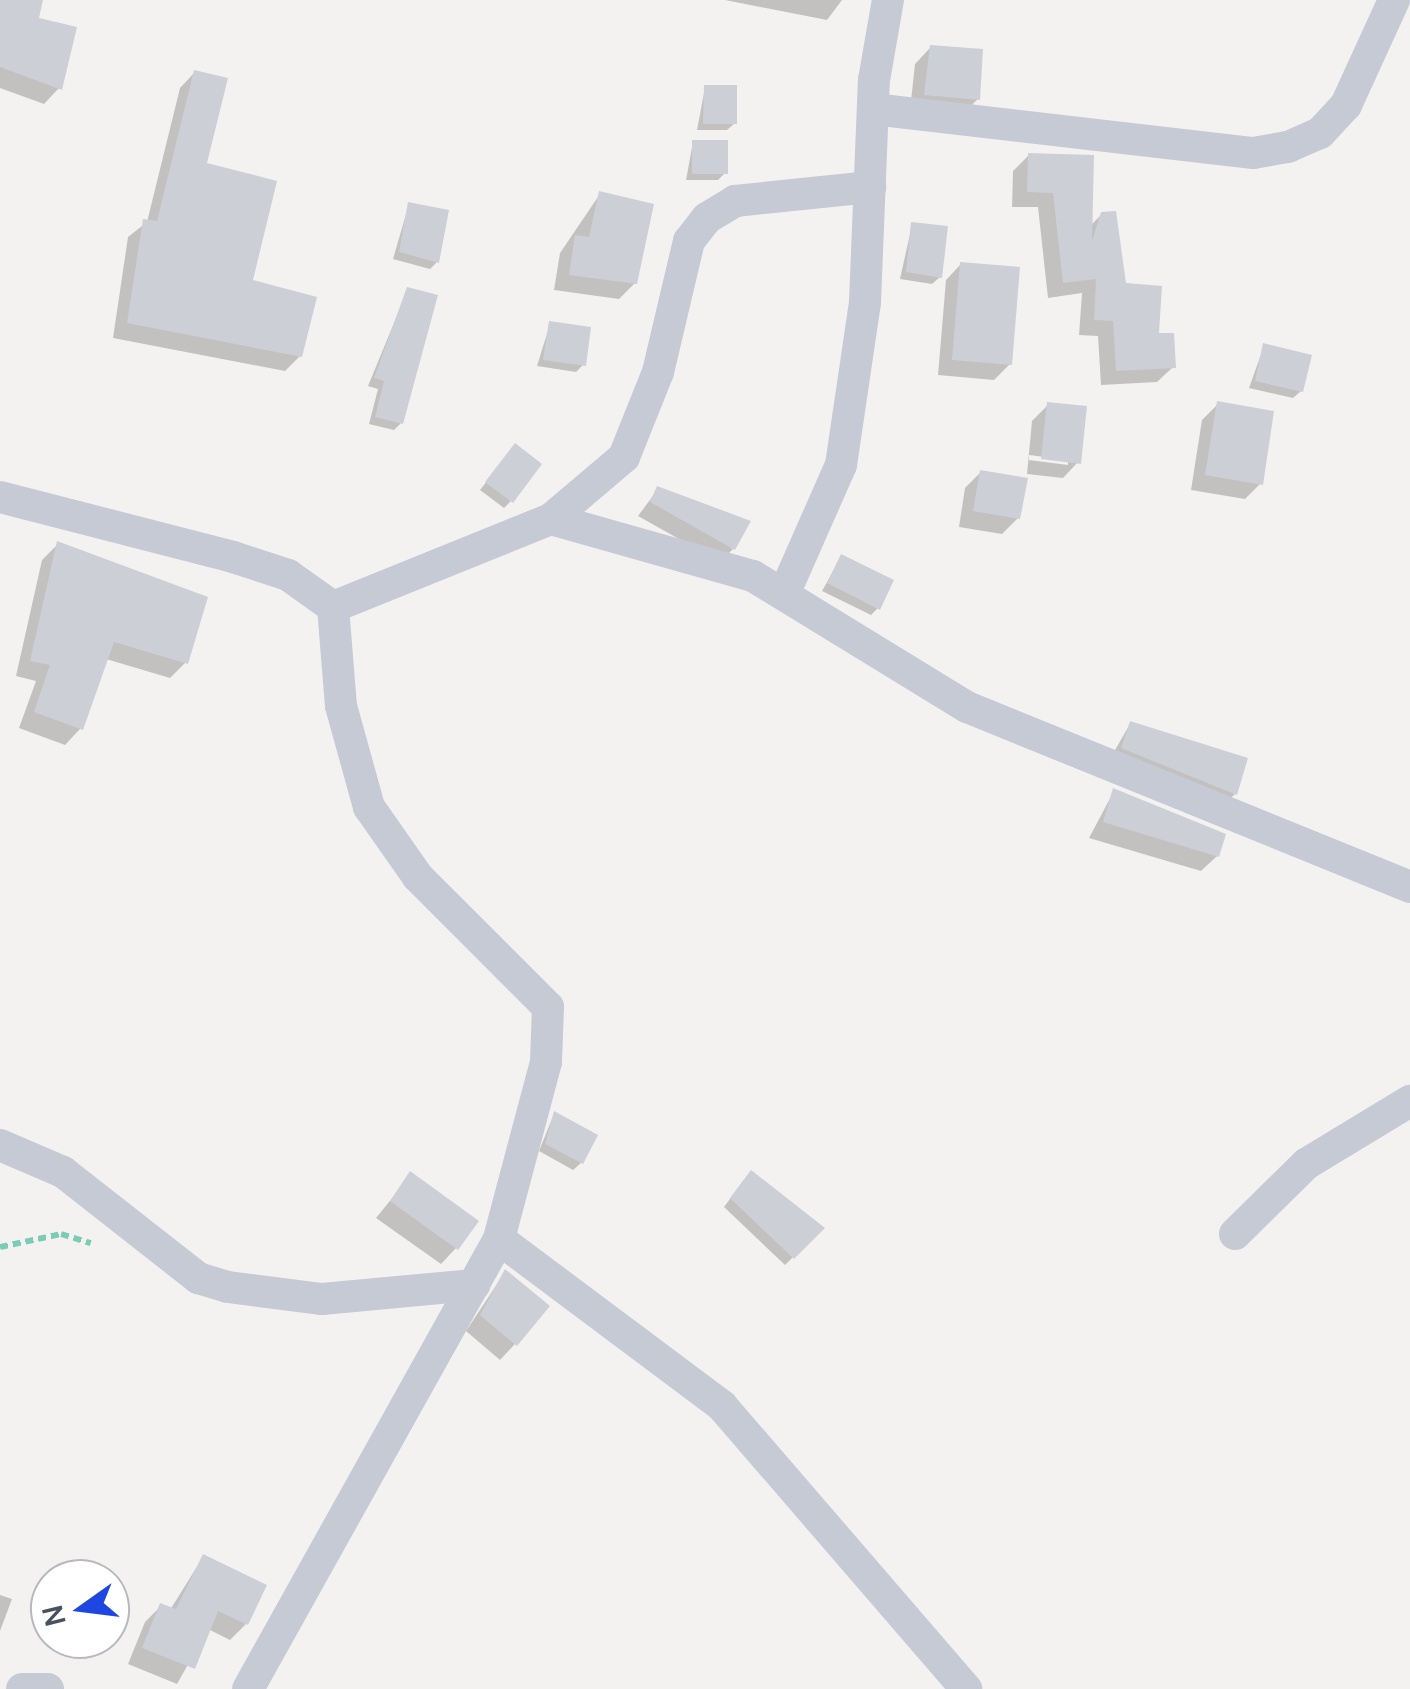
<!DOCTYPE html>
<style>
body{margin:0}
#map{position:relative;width:1410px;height:1689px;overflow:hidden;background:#f3f2f1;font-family:Manrope,sans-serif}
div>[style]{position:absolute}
.shadow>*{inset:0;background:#0003}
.building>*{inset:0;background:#cdcfd6}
.path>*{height:6px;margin-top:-3px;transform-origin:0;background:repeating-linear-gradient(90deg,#7accb7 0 8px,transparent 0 13px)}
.street>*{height:32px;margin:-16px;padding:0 16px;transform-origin:16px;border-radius:16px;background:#c5cad5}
span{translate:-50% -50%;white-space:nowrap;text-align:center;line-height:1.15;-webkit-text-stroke:9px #fff;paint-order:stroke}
.north{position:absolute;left:30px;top:1559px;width:100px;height:100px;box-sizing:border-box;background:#fff;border:2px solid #b6b9bf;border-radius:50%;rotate:256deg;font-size:28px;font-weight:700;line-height:40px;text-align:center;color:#49505e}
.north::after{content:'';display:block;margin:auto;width:35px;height:45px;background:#1e46e1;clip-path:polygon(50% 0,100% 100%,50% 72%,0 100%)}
</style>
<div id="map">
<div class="shadow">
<div style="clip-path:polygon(0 0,40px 0,36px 20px,59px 88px,44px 104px,0 88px)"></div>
<div style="clip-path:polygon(725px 0,842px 0,827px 20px)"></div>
<div style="clip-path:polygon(930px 48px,978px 99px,962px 114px,910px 110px,915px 64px)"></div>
<div style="clip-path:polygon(195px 72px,204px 165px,250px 282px,300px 356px,285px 371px,113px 338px,128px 237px,147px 222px,180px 88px)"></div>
<div style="clip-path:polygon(705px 88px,735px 123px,727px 130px,697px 130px)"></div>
<div style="clip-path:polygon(693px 142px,725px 173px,718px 180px,686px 180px)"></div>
<div style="clip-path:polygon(1029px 155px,1090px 226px,1102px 214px,1124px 286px,1173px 367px,1157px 382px,1101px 385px,1098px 336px,1079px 335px,1082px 293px,1048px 298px,1038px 207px,1012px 207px,1013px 171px)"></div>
<div style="clip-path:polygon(600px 194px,635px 283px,619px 299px,554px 290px,560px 253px)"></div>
<div style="clip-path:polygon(409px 204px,437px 262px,430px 269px,393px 259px)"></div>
<div style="clip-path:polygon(912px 225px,940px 277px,932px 284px,900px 279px)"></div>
<div style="clip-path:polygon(961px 264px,1010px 364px,994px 380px,938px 375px,946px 280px)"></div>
<div style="clip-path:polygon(408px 289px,401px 423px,394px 430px,369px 424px,378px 389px,368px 386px)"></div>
<div style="clip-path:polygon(550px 324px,584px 364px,576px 372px,537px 366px)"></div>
<div style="clip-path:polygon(1264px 346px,1301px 391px,1293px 398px,1249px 388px)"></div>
<div style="clip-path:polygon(1218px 404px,1261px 483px,1245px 499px,1191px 490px,1202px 420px)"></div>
<div style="clip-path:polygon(evenodd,1048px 405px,1078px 462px,1063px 478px,1027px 474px,1032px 421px,1048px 405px,1029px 455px,1068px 460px,1068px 465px,1029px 460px,1029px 455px)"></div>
<div style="clip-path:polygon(508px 454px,511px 501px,504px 508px,480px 490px)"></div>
<div style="clip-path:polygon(981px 472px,1018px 518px,1002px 534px,959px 527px,965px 488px)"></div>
<div style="clip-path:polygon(658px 489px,733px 549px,720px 562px,638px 516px)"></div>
<div style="clip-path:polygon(58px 544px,185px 663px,170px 678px,106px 659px,80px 729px,65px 745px,19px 728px,36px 681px,16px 676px,42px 560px)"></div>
<div style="clip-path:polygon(841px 557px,878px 608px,871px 615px,822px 591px)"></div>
<div style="clip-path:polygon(1130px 724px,1235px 794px,1219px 809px,1107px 764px)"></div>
<div style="clip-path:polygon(1114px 791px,1217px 856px,1201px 871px,1089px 838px)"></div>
<div style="clip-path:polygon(554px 1114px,581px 1163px,573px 1170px,539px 1151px)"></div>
<div style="clip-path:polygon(411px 1175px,456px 1248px,441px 1264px,376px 1218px)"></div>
<div style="clip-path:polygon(744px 1180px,821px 1229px,785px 1265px,724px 1207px)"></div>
<div style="clip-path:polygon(505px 1272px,515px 1344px,500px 1360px,466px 1331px)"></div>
<div style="clip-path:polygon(203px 1557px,246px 1624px,230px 1640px,208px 1629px,177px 1684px,128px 1664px,145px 1622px,161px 1606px,170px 1610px)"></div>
<div style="clip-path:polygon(0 1595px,12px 1599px,0 1631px)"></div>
</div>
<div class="building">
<div style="clip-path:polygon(0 0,43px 0,39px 18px,77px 27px,62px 90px,0 67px)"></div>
<div style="clip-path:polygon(930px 45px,983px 49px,980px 100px,924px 95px)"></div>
<div style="clip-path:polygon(194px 70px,228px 78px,207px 163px,277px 181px,253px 280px,317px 297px,302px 357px,127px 323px,143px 219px,157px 221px)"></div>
<div style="clip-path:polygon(704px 85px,737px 85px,737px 124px,703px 124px)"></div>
<div style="clip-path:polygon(692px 140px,728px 140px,728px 174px,692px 174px)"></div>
<div style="clip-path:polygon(1028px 153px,1094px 155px,1092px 241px,1101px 212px,1116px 211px,1126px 283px,1162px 286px,1159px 333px,1174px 333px,1176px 368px,1116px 371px,1113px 321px,1094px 320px,1096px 279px,1063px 283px,1053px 193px,1027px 192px)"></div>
<div style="clip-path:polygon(599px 191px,654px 204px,637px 284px,569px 275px,575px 235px,589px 237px)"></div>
<div style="clip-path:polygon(408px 202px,449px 210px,439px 263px,399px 252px)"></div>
<div style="clip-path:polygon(911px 222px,948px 226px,942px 278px,906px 272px)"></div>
<div style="clip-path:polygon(960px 262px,1020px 267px,1012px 365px,952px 360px)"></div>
<div style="clip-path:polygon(407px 287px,438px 295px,403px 424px,375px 417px,384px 381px,374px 378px)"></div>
<div style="clip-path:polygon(549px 321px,591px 327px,586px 366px,543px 360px)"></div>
<div style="clip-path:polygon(1263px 343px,1312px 355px,1303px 392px,1255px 381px)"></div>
<div style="clip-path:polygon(1217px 401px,1274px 411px,1263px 485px,1205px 475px)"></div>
<div style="clip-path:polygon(1047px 402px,1087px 406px,1081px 464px,1041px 459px)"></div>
<div style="clip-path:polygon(515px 443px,542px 464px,513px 503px,485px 482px)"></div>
<div style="clip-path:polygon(980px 470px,1028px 478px,1020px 519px,973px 511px)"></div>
<div style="clip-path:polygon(657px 486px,751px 521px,735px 550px,650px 502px)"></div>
<div style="clip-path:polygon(57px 541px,208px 597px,188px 664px,114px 642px,83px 730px,34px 712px,50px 665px,30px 661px)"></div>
<div style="clip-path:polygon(841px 554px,894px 580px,880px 610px,827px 583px)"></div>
<div style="clip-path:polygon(1130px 721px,1248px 758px,1237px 795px,1121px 748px)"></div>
<div style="clip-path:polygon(1113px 788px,1226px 834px,1219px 857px,1103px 822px)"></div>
<div style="clip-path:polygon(554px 1111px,598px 1135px,583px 1164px,545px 1144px)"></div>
<div style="clip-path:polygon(751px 1170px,825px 1228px,794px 1259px,730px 1198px)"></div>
<div style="clip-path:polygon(410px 1171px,479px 1221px,458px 1250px,390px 1201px)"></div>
<div style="clip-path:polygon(505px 1269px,550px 1306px,517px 1346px,480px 1315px)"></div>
<div style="clip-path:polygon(203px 1554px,267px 1585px,248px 1625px,218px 1611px,195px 1669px,142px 1648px,160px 1603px,176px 1609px)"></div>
</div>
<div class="path">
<div style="left:0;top:1247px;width:62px;rotate:-12deg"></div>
<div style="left:61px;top:1234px;width:31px;rotate:17deg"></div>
</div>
<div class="street">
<div style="left:873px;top:109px;width:383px;rotate:6.6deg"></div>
<div style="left:1253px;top:153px;width:36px;rotate:-10deg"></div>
<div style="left:1288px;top:147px;width:35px;rotate:-24deg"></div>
<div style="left:1320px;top:133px;width:38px;rotate:-47deg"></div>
<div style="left:1346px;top:105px;width:115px;rotate:-65.4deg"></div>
<div style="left:0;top:497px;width:241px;rotate:14.4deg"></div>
<div style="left:233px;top:557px;width:58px;rotate:18.1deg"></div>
<div style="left:288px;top:575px;width:55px;rotate:35.4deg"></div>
<div style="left:333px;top:607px;width:99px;rotate:85.4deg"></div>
<div style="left:341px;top:706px;width:105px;rotate:74.5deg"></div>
<div style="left:369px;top:807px;width:85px;rotate:55deg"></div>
<div style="left:418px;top:877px;width:184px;rotate:45deg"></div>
<div style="left:548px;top:1007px;width:55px;rotate:92.1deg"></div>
<div style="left:546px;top:1062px;width:183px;rotate:104.9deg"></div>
<div style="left:499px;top:1239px;width:515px;rotate:119.15deg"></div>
<div style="left:551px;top:519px;width:210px;rotate:15.8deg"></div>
<div style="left:753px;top:576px;width:251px;rotate:31.5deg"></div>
<div style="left:967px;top:707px;width:478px;rotate:22.1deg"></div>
<div style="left:784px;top:594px;width:141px;rotate:-66.2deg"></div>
<div style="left:841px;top:465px;width:165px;rotate:-81.6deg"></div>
<div style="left:865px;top:302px;width:222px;rotate:-87.7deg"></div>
<div style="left:874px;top:80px;width:81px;rotate:-80.1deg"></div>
<div style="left:333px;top:607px;width:235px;rotate:-22deg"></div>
<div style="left:551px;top:519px;width:96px;rotate:-40.3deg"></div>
<div style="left:624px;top:457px;width:92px;rotate:-68.2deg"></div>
<div style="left:658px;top:372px;width:135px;rotate:-76.7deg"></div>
<div style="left:689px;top:241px;width:29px;rotate:-52deg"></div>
<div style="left:707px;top:218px;width:33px;rotate:-31deg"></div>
<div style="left:735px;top:201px;width:136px;rotate:-5.9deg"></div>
<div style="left:0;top:1145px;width:69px;rotate:23.2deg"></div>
<div style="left:63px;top:1172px;width:172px;rotate:38.1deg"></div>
<div style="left:198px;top:1278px;width:31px;rotate:17deg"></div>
<div style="left:228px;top:1287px;width:95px;rotate:7.3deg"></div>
<div style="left:322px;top:1299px;width:153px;rotate:-5.3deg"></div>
<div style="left:1235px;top:1234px;width:100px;rotate:-44.6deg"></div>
<div style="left:1306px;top:1164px;width:122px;rotate:-31.2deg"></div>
<div style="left:499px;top:1239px;width:279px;rotate:36.8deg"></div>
<div style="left:722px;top:1406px;width:374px;rotate:49.2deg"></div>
<div style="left:22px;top:1689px;width:26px"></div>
</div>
<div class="north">N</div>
</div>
